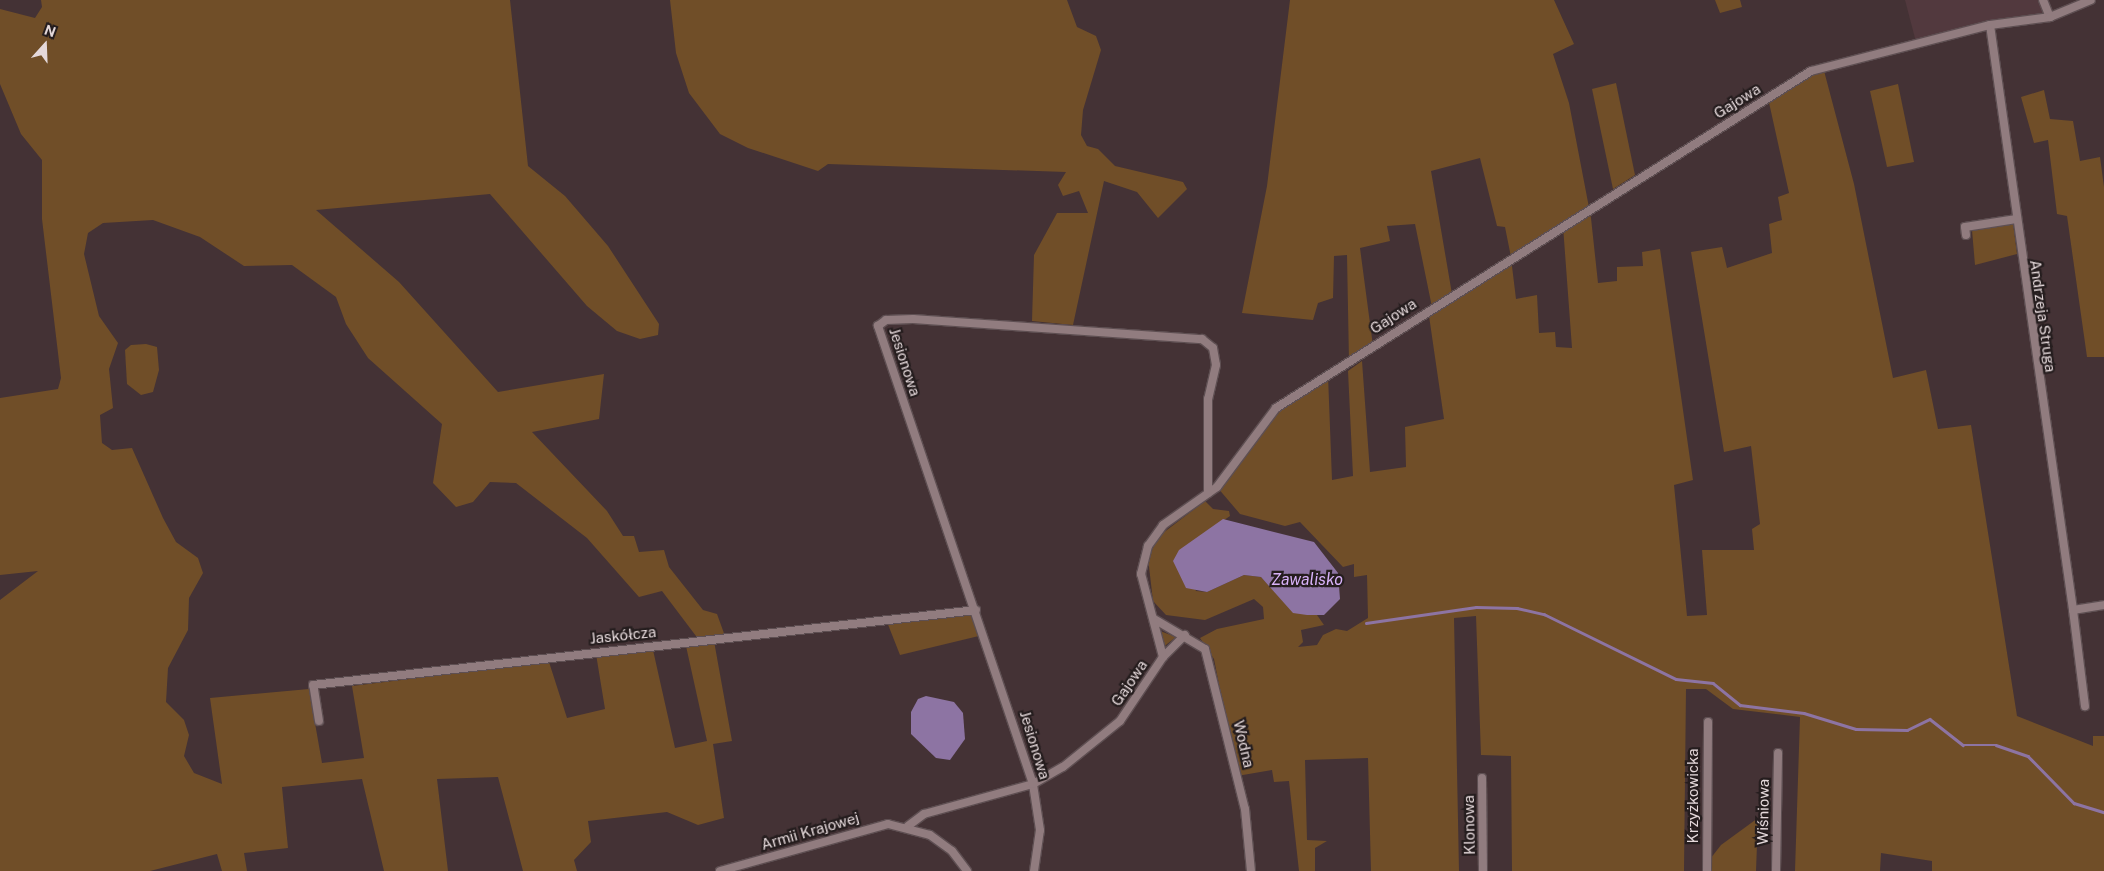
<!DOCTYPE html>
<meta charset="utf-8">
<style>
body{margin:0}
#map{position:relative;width:2104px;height:871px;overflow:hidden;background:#443235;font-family:"Public Sans",sans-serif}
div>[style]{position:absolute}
.built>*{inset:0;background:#52393e}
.green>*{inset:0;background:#704e28}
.water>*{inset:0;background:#8d74a3}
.stream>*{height:2.5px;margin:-1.25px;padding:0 1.25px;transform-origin:1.25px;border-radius:1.25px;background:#8d74a3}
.roads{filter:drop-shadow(1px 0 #5e4f52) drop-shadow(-1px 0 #5e4f52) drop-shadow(0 1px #5e4f52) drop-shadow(0 -1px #5e4f52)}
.minor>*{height:8px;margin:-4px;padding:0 4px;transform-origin:4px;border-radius:4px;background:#917c7f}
span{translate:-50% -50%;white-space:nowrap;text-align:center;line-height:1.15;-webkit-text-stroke:4.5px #251d1e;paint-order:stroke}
.street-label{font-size:15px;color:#e4d8da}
.water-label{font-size:16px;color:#d8b2f9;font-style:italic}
.north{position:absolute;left:20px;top:20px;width:50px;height:50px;-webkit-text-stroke:4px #251d1e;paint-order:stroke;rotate:20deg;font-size:14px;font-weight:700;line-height:20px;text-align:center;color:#e4d8da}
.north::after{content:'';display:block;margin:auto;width:18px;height:22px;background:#e4d8da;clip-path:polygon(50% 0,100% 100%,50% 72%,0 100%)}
</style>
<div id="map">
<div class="built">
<div style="clip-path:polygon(1905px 0,2044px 0,2050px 17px,1916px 42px)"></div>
</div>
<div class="green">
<div style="clip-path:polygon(41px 0,510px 0,528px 166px,565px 196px,608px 246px,659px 324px,658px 335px,640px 339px,617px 331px,587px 306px,490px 194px,316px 210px,399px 282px,498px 392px,604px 374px,599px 419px,532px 432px,607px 511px,623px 536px,634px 536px,639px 552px,664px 550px,669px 567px,703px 610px,717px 614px,725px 636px,699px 640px,662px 591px,639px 597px,587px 538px,516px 483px,490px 482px,473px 502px,456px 507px,433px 483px,442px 424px,368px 358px,346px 324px,336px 297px,292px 265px,244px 266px,200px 237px,153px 220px,103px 223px,88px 233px,84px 254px,99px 316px,118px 343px,109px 369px,113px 408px,100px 415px,102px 443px,112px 450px,132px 448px,163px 518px,176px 542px,198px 558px,203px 573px,189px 598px,188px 630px,168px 668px,166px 702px,184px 720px,189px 735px,184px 756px,194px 773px,222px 784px,210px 698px,309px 689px,322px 763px,364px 758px,352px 686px,549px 662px,567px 718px,605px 709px,596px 654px,653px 650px,675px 748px,707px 741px,686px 646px,714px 641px,732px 741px,713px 744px,724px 818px,698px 825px,667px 812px,588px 821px,591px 842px,574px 860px,577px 871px,523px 871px,498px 777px,437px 779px,448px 871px,384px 871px,362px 779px,282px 787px,288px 848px,244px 853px,247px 871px,222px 871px,217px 854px,150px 871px,0 871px,0 600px,38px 571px,0 575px,0 398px,58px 389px,61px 378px,42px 219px,42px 160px,21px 134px,0 84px,0 9px,35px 18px,42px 7px)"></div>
<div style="clip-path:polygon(670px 0,1067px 0,1077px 27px,1096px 36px,1101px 50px,1083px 110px,1081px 135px,1087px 146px,1098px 149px,1115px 166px,1183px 182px,1187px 189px,1158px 218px,1137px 192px,1104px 181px,1073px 325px,1032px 321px,1034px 255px,1057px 213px,1088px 213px,1079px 191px,1063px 196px,1058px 185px,1066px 172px,828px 164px,818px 171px,748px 148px,720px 134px,689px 93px,676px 53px)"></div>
<div style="clip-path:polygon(evenodd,1290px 0,1554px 0,1574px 44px,1553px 54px,1569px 103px,1591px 218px,1598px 283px,1617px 281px,1617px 267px,1643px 266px,1642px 252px,1660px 249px,1693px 480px,1674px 485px,1687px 616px,1707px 615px,1702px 550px,1754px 550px,1752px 529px,1760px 524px,1751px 446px,1724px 452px,1691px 252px,1722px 247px,1727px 268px,1772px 253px,1769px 224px,1782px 220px,1778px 197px,1789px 193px,1768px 98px,1823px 67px,1854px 184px,1893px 378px,1926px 370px,1938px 429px,1971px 425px,2017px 716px,2093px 746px,2093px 736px,2104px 736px,2104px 871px,1932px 871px,1932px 861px,1881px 853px,1880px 871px,1795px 871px,1800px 717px,1733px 709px,1706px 689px,1686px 689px,1684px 871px,1512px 871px,1511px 756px,1481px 755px,1476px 616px,1454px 618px,1459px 871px,1371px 871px,1368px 758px,1305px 760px,1307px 840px,1327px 841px,1315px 848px,1315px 871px,1299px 871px,1289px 781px,1274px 782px,1272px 770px,1237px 776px,1214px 659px,1200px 638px,1217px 629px,1264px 619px,1263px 607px,1254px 599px,1205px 620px,1166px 615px,1153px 601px,1148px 558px,1159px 536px,1205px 501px,1213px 509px,1229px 511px,1230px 516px,1179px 551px,1196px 591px,1207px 592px,1244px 575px,1261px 577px,1293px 612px,1317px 615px,1324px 625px,1301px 630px,1303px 642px,1298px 647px,1317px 645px,1323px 635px,1336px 629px,1347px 631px,1368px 618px,1367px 575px,1354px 577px,1354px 564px,1343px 567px,1300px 522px,1285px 526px,1240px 514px,1217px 487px,1276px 408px,1328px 375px,1332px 480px,1353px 476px,1348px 371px,1362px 361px,1370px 472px,1406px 467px,1405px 427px,1444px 419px,1428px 309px,1432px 307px,1415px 224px,1387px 226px,1390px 241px,1360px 248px,1373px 346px,1349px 362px,1347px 255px,1334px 256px,1333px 298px,1318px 303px,1313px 320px,1242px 313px,1267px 186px,1290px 0,1480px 158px,1497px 226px,1505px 227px,1511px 257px,1452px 294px,1431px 171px,1480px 158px,1290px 0,1563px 226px,1572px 348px,1556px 347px,1555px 332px,1539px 333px,1537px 295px,1516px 299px,1511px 258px,1563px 226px)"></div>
<div style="clip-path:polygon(1715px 0,1740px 0,1742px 7px,1720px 13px)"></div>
<div style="clip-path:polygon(1616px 83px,1635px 175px,1613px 189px,1592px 89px)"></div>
<div style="clip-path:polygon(1898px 84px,1914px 162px,1887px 167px,1870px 91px)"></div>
<div style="clip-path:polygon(2044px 90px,2050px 119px,2073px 121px,2080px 161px,2100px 157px,2104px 187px,2104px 357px,2087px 357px,2067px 216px,2057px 214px,2048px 140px,2034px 143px,2021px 97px)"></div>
<div style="clip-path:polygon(2013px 223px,2017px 254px,1975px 265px,1972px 230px)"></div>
<div style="clip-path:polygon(146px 344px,157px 347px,159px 370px,153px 392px,141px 395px,127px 384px,125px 350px,131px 345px)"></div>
<div style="clip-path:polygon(974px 613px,983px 635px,900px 655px,887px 622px)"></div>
<div style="clip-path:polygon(1160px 631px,1176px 637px,1162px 648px)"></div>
<div style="clip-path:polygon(1758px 818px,1756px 871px,1707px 871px,1707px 863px,1721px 845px)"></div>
</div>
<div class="water">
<div style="clip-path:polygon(1223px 519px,1314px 542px,1338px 573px,1340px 599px,1324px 615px,1307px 615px,1293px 613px,1261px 577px,1244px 575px,1207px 592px,1186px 588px,1173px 561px,1179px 550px)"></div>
<div style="clip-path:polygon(926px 696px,954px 702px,963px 713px,965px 739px,950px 760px,936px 758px,911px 734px,911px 712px,918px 699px)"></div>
</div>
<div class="stream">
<div style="left:1366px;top:623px;width:111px;rotate:-8.3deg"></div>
<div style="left:1476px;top:607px;width:41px;rotate:1.4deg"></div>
<div style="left:1517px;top:608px;width:28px;rotate:13deg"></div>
<div style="left:1544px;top:614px;width:147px;rotate:26.2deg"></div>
<div style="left:1676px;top:679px;width:37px;rotate:6deg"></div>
<div style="left:1713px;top:683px;width:35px;rotate:39deg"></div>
<div style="left:1740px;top:705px;width:64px;rotate:7.1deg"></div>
<div style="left:1804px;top:713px;width:54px;rotate:17.1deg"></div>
<div style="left:1856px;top:729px;width:51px;rotate:1.1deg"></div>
<div style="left:1907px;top:730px;width:25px;rotate:-26deg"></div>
<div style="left:1930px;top:719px;width:42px;rotate:38.2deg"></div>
<div style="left:1963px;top:745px;width:33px"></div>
<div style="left:1996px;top:745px;width:34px;rotate:19deg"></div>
<div style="left:2028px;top:756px;width:66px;rotate:45.6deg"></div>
<div style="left:2074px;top:803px;width:31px;rotate:17deg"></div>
</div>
<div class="roads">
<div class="minor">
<div style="left:2043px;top:0;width:18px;rotate:68deg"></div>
<div style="left:1990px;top:25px;width:591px;rotate:81.92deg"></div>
<div style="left:2073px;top:610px;width:31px;rotate:-9deg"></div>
<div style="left:1966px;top:235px;width:8px;rotate:-97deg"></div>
<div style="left:1965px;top:227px;width:52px;rotate:-8.9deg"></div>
<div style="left:2073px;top:610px;width:97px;rotate:82.9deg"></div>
<div style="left:1154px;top:619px;width:59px;rotate:30.5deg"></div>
<div style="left:1205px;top:649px;width:165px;rotate:76deg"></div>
<div style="left:1245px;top:809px;width:62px;rotate:84.5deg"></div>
<div style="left:1163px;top:657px;width:31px;rotate:-45deg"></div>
<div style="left:319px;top:721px;width:36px;rotate:-99deg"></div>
<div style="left:313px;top:685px;width:667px;rotate:-6.45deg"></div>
<div style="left:1482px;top:778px;width:93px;rotate:89.4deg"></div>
<div style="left:908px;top:826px;width:20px;rotate:-37deg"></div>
<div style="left:924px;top:814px;width:113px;rotate:-15.4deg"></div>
<div style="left:1033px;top:784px;width:34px;rotate:-30deg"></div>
<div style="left:1063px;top:767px;width:73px;rotate:-38.9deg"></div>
<div style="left:1120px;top:721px;width:77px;rotate:-56.1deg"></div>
<div style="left:1163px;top:657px;width:86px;rotate:-104.8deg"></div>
<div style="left:1141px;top:574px;width:29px;rotate:-76deg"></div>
<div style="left:1148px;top:546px;width:26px;rotate:-54deg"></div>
<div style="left:1163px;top:525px;width:66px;rotate:-35.1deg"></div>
<div style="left:1217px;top:487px;width:99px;rotate:-53.2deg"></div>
<div style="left:1276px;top:408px;width:632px;rotate:-32.21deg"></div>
<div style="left:1811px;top:71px;width:185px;rotate:-14.4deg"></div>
<div style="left:1990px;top:25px;width:61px;rotate:-7.6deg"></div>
<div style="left:2050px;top:17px;width:44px;rotate:-22.5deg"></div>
<div style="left:720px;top:871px;width:174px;rotate:-15.6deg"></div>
<div style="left:888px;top:824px;width:43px;rotate:14.7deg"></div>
<div style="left:930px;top:835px;width:27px;rotate:36deg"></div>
<div style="left:952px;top:851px;width:25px;rotate:53deg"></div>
<div style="left:1034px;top:871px;width:41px;rotate:-81.7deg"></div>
<div style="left:1040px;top:830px;width:47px;rotate:-98.7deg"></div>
<div style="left:1033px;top:784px;width:484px;rotate:-108.7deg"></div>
<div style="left:878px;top:326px;width:10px;rotate:-37deg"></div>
<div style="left:886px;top:320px;width:27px;rotate:-2deg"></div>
<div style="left:913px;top:319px;width:290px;rotate:4deg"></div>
<div style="left:1202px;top:339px;width:14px;rotate:39deg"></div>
<div style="left:1213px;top:348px;width:17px;rotate:80deg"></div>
<div style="left:1216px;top:365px;width:35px;rotate:103deg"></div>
<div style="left:1208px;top:399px;width:94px;rotate:90deg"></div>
<div style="left:1707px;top:871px;width:149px;rotate:-89.6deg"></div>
<div style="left:1776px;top:871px;width:118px;rotate:-89deg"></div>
</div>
</div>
<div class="street-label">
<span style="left:1737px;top:101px;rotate:-32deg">Gajowa</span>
<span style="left:1393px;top:316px;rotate:-33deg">Gajowa</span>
<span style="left:2043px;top:316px;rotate:82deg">Andrzeja Struga</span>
<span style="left:905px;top:362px;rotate:72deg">Jesionowa</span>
<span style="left:623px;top:635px;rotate:-6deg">Jaskółcza</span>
<span style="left:1129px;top:683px;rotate:-56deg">Gajowa</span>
<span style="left:1244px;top:744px;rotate:77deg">Wodna</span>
<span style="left:1035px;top:745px;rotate:73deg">Jesionowa</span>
<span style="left:1693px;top:796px;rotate:-90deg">Krzyżkowicka</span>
<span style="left:1763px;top:812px;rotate:-89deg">Wiśniowa</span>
<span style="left:1469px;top:825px;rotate:-91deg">Klonowa</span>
<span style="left:810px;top:831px;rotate:-16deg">Armii Krajowej</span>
</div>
<div class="water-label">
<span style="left:1307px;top:580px">Zawalisko</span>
</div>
<div class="north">N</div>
</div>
